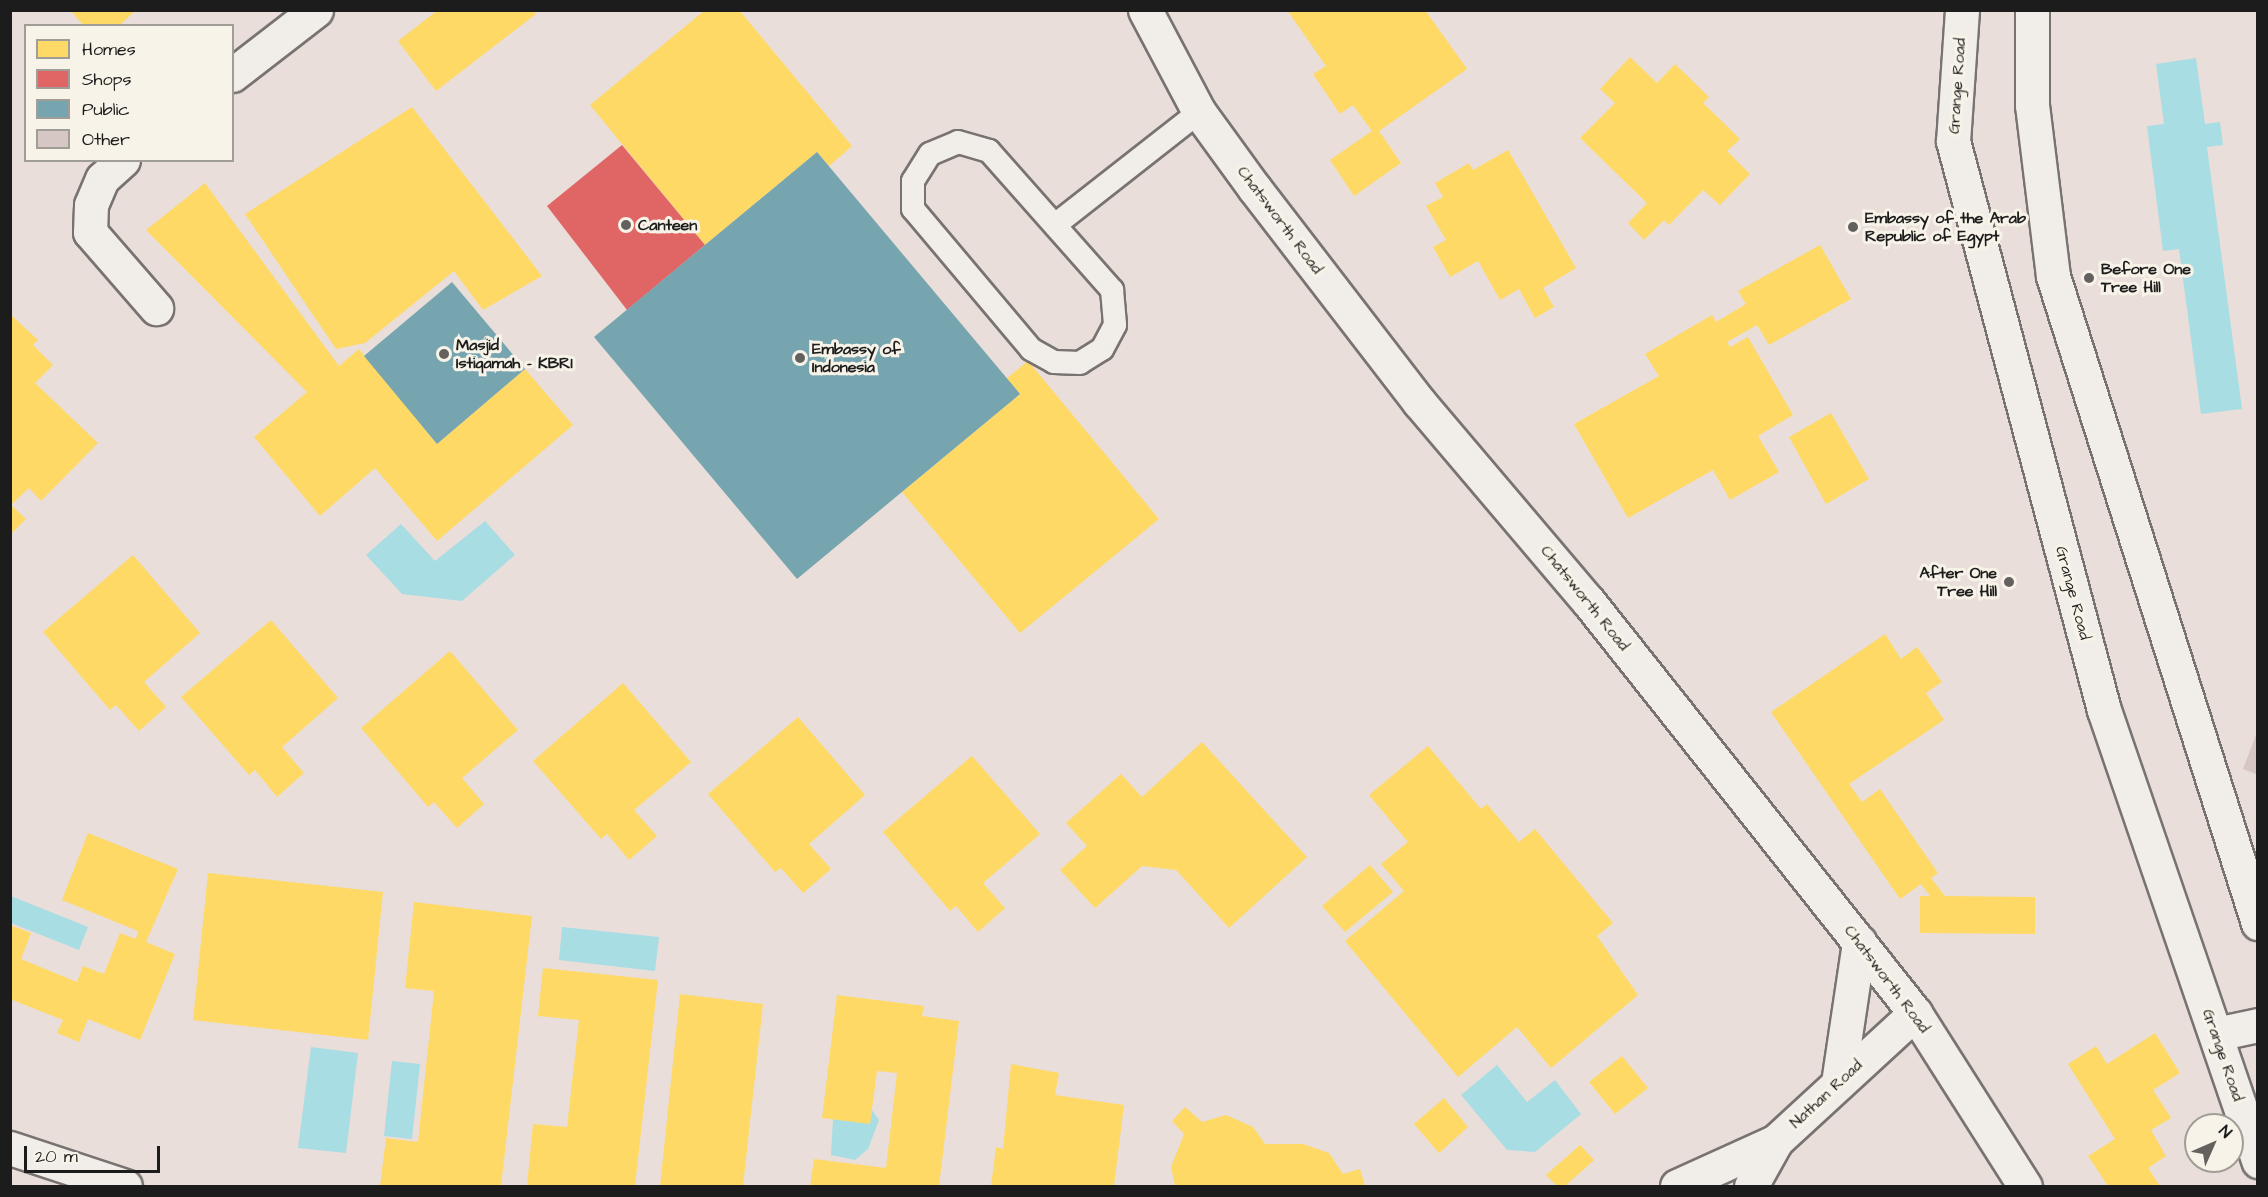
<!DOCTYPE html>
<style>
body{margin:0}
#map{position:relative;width:2268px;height:1197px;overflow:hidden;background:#e9ded9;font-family:"Architects Daughter",sans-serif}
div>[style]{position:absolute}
.water>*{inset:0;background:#a8dde3}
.homes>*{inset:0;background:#ffd966}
.shops>*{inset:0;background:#e06666}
.public>*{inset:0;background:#76a5af}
.building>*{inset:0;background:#d7c7c4}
.roads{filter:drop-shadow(2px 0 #787371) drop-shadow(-2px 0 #787371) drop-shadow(0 2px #787371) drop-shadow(0 -2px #787371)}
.lane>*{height:22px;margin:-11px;padding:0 11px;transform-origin:11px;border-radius:11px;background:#f1eeea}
.street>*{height:33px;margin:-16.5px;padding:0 16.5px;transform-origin:16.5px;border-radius:16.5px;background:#f1eeea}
.primary>*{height:33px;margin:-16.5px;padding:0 16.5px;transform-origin:16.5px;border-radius:16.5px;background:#f1eeea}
.dots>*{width:16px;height:16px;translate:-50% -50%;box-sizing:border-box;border:3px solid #f7f3e8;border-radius:50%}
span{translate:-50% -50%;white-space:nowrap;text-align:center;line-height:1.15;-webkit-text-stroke:6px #f7f3e8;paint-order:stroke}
.street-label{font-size:16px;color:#1c1c1c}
.poi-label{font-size:16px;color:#1c1c1c;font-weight:700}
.left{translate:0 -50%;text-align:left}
.right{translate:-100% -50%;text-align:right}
.frame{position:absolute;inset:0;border:12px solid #1c1c1c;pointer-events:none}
.legend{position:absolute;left:24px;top:24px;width:210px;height:138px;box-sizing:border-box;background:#f7f3e8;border:2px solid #9f9d96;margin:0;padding:8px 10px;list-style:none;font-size:18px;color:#1c1c1c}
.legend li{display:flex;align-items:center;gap:12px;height:30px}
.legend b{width:30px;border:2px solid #9f9d96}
.north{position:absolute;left:2184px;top:1113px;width:60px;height:60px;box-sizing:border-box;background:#f7f3e8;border:2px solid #9f9d96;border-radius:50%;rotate:45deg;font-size:16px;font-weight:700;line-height:24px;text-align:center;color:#1c1c1c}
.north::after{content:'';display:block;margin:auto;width:21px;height:27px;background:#64605e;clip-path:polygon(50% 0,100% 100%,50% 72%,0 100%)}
.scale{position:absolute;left:24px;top:1146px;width:136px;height:27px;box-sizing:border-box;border:3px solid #1c1c1c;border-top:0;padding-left:8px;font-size:18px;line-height:21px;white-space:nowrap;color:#1c1c1c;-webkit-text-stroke:4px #f7f3e8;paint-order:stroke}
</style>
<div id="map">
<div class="water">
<div style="clip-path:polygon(2196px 58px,2205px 124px,2220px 122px,2223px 145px,2207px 147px,2242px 409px,2201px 414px,2179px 249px,2163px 251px,2147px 126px,2164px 124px,2156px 64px)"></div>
<div style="clip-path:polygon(485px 521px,515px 555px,462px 601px,402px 594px,366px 555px,401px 524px,435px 561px)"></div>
<div style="clip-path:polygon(11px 896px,88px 927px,79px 950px,11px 923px)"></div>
<div style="clip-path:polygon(562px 927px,659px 937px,655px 971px,559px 960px)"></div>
<div style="clip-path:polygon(311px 1047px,358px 1053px,346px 1153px,298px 1148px)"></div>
<div style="clip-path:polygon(392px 1061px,420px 1064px,412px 1139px,384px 1136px)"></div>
<div style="clip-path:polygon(1497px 1065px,1527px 1102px,1555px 1080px,1581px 1114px,1535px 1152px,1507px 1150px,1461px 1095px)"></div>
<div style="clip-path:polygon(872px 1110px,879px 1120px,868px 1149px,855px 1160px,831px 1155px,833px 1119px,870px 1123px)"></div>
</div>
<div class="homes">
<div style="clip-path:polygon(70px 10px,136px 10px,119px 26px,84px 26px)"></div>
<div style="clip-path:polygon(438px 10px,534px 10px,536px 14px,436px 91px,398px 41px)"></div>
<div style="clip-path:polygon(705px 10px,739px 10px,852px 146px,829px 166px,817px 152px,705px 245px,590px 105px)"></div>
<div style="clip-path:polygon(1287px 10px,1425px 10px,1467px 69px,1379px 131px,1401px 163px,1354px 196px,1330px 160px,1372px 131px,1353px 105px,1340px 114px,1313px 74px,1326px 66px)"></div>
<div style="clip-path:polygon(1630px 57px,1657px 83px,1675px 64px,1709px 97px,1703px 103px,1740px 139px,1727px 151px,1750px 174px,1720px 205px,1703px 190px,1669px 225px,1664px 220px,1644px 240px,1628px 223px,1647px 203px,1580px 138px,1615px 103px,1600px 89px)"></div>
<div style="clip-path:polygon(412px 107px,542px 276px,483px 310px,454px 271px,365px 343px,336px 349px,245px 214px)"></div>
<div style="clip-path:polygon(1508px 150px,1576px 268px,1543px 288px,1554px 307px,1535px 318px,1519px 289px,1500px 300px,1478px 261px,1450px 277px,1433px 247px,1446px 240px,1426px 206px,1443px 197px,1435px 183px,1469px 163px,1473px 170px)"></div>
<div style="clip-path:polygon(205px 183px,339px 366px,359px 349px,437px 444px,525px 369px,573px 425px,437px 541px,375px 468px,320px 516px,254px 437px,307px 392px,146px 230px)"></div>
<div style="clip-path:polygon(1820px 245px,1851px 299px,1769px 345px,1757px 325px,1727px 342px,1730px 347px,1748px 337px,1793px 415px,1758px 436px,1779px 472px,1730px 500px,1713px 470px,1628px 518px,1574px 424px,1659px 376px,1645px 354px,1712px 315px,1716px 322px,1746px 304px,1738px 291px)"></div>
<div style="clip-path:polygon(10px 314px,38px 340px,33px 345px,53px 365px,35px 383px,98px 443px,41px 501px,29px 488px,11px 505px,26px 519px,10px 535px)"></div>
<div style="clip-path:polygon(1028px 361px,1159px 519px,1020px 633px,902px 492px,1020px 394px,1006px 379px)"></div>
<div style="clip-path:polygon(1831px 413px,1869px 479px,1826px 504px,1789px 437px)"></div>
<div style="clip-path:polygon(133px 555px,200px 633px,144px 682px,166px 707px,139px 731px,116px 705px,110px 710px,43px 632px)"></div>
<div style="clip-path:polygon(271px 620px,338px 698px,282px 747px,304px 773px,277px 797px,255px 770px,249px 775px,181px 697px)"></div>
<div style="clip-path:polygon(1885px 634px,1901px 659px,1917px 647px,1942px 682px,1926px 693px,1944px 720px,1849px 784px,1862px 802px,1880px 789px,1938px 873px,1931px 878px,1945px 896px,2035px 897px,2035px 934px,1920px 933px,1920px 896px,1930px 896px,1921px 884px,1900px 899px,1771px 712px)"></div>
<div style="clip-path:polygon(450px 651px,518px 730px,462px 778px,484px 804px,457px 828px,434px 802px,428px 807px,361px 728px)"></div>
<div style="clip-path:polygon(623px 683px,691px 762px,634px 810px,657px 836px,629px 860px,607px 834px,601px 839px,533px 761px)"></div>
<div style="clip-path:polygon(798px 717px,865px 795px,809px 844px,831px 869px,803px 893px,781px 868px,775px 872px,708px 794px)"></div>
<div style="clip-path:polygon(1202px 742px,1307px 857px,1229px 928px,1176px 870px,1142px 866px,1095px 908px,1060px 870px,1087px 846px,1066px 823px,1121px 774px,1142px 797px)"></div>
<div style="clip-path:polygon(1428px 746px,1481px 809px,1487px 804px,1519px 842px,1535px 829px,1613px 923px,1597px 936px,1638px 995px,1551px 1068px,1517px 1027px,1458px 1077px,1345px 941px,1404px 891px,1381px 864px,1408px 842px,1369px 795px)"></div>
<div style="clip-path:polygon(972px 756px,1040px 834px,983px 883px,1005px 908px,978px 932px,956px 906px,950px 911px,883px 832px)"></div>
<div style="clip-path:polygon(88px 833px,178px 869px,146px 942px,175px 954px,140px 1040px,88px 1019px,79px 1042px,57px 1033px,63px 1020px,10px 999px,10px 925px,31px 933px,21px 959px,77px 982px,83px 966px,104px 974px,120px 933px,136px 939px,138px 931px,62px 900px)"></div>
<div style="clip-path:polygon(1370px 865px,1393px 892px,1345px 932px,1322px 906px)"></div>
<div style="clip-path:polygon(208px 873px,383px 892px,368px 1040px,193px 1020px)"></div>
<div style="clip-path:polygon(414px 902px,532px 916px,501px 1186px,380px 1186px,386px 1138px,418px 1142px,434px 991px,405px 988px)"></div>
<div style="clip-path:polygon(543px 968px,658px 980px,635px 1186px,527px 1186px,533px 1124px,567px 1127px,579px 1020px,538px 1016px)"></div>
<div style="clip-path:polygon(680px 994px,763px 1004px,743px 1186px,660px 1186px)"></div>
<div style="clip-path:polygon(837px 995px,924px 1006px,922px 1016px,959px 1021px,939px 1186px,810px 1186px,814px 1159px,886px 1168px,897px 1073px,877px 1071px,870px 1124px,822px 1118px)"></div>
<div style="clip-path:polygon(2155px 1033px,2180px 1073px,2153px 1090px,2171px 1118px,2151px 1130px,2166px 1156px,2148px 1168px,2160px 1186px,2108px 1186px,2088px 1156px,2115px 1139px,2068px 1064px,2096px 1046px,2107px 1064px)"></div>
<div style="clip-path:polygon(1622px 1056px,1648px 1088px,1615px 1114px,1589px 1082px)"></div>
<div style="clip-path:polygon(1011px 1064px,1059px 1073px,1055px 1095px,1124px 1105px,1114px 1186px,991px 1186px,996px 1147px,1003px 1149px)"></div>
<div style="clip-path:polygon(1444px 1098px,1468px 1127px,1439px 1153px,1414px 1124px)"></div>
<div style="clip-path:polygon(1185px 1107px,1202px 1122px,1226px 1115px,1253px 1127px,1265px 1144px,1303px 1144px,1329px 1153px,1343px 1174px,1360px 1169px,1365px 1186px,1175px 1186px,1171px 1167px,1184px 1134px,1172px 1121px)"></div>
<div style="clip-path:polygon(1580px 1145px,1594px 1160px,1565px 1186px,1557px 1186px,1546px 1175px)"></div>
</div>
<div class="shops">
<div style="clip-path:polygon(622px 145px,705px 245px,627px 310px,547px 206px)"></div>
</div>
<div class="public">
<div style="clip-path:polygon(817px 152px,1020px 394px,797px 579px,594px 337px)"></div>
<div style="clip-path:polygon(452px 282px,525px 369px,437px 444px,364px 356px)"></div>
</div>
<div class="building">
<div style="clip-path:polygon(2257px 732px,2258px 732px,2258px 775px,2243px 769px)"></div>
</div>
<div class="roads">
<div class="lane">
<div style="left:958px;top:142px;width:32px;rotate:16deg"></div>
<div style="left:989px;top:151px;width:186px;rotate:48.5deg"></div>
<div style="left:1112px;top:290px;width:35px;rotate:85deg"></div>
<div style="left:1115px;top:325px;width:27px;rotate:118deg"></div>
<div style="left:1102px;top:349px;width:26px;rotate:148deg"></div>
<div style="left:1080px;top:363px;width:26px;rotate:-178deg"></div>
<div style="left:1054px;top:362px;width:26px;rotate:-151deg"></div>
<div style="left:1031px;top:349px;width:183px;rotate:-130.1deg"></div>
<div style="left:913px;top:209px;width:28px;rotate:-90deg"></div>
<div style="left:913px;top:181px;width:32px;rotate:-58deg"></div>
<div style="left:930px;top:154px;width:30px;rotate:-23deg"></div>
<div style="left:1055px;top:225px;width:183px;rotate:-38.1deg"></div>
</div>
<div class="street">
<div style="left:1145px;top:10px;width:115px;rotate:62.1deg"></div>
<div style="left:1199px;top:112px;width:95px;rotate:54deg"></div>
<div style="left:1255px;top:189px;width:269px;rotate:52.4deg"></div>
<div style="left:1419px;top:402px;width:261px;rotate:49.7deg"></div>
<div style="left:1588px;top:601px;width:526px;rotate:51.56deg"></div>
<div style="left:1915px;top:1013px;width:205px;rotate:57.6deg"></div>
<div style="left:232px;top:75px;width:106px;rotate:-37.7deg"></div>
<div style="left:123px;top:160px;width:28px;rotate:138deg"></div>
<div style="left:102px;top:179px;width:28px;rotate:113deg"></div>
<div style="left:91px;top:205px;width:27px;rotate:92deg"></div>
<div style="left:90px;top:232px;width:101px;rotate:49deg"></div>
<div style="left:2216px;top:1034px;width:43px;rotate:-12.1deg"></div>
<div style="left:1838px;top:1083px;width:143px;rotate:-81.5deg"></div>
<div style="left:10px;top:1148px;width:121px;rotate:18.3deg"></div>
<div style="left:1677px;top:1186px;width:109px;rotate:-24.4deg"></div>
<div style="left:1751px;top:1186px;width:51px;rotate:-60.9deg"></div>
<div style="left:1776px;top:1141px;width:189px;rotate:-42.6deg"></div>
</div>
<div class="primary">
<div style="left:1962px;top:10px;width:131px;rotate:93.9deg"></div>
<div style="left:1953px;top:141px;width:589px;rotate:75.14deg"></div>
<div style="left:2104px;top:710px;width:477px;rotate:71.1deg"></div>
<div style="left:2032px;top:10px;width:95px;rotate:90deg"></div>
<div style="left:2032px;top:105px;width:172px;rotate:83deg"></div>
<div style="left:2053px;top:276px;width:679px;rotate:72.42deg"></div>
</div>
</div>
<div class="dots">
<div style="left:626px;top:225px;background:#64605e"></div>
<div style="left:1853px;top:227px;background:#64605e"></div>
<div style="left:2089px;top:278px;background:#64605e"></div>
<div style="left:444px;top:354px;background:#64605e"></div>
<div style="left:800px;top:358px;background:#64605e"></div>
<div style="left:2009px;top:582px;background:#64605e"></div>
</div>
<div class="street-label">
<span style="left:1957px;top:86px;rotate:-86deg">Grange Road</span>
<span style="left:1280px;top:220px;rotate:53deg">Chatsworth Road</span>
<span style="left:2073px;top:593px;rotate:75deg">Grange Road</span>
<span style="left:1585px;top:598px;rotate:51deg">Chatsworth Road</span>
<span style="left:1887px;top:979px;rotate:53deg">Chatsworth Road</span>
<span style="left:2223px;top:1055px;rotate:71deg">Grange Road</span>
<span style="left:1826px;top:1094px;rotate:-43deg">Nathan Road</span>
</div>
<div class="poi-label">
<span class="left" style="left:1865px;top:227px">Embassy of the Arab<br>Republic of Egypt</span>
<span class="left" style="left:638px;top:225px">Canteen</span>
<span class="left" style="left:2101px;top:278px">Before One<br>Tree Hill</span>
<span class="left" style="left:456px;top:354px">Masjid<br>Istiqamah - KBRI</span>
<span class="left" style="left:812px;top:358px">Embassy of<br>Indonesia</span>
<span class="right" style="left:1997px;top:582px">After One<br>Tree Hill</span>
</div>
<div class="frame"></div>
<ul class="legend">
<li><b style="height:16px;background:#ffd966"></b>Homes</li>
<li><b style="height:16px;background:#e06666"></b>Shops</li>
<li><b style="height:16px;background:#76a5af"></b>Public</li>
<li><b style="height:16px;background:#d7c7c4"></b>Other</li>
</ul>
<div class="north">N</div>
<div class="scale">20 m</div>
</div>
